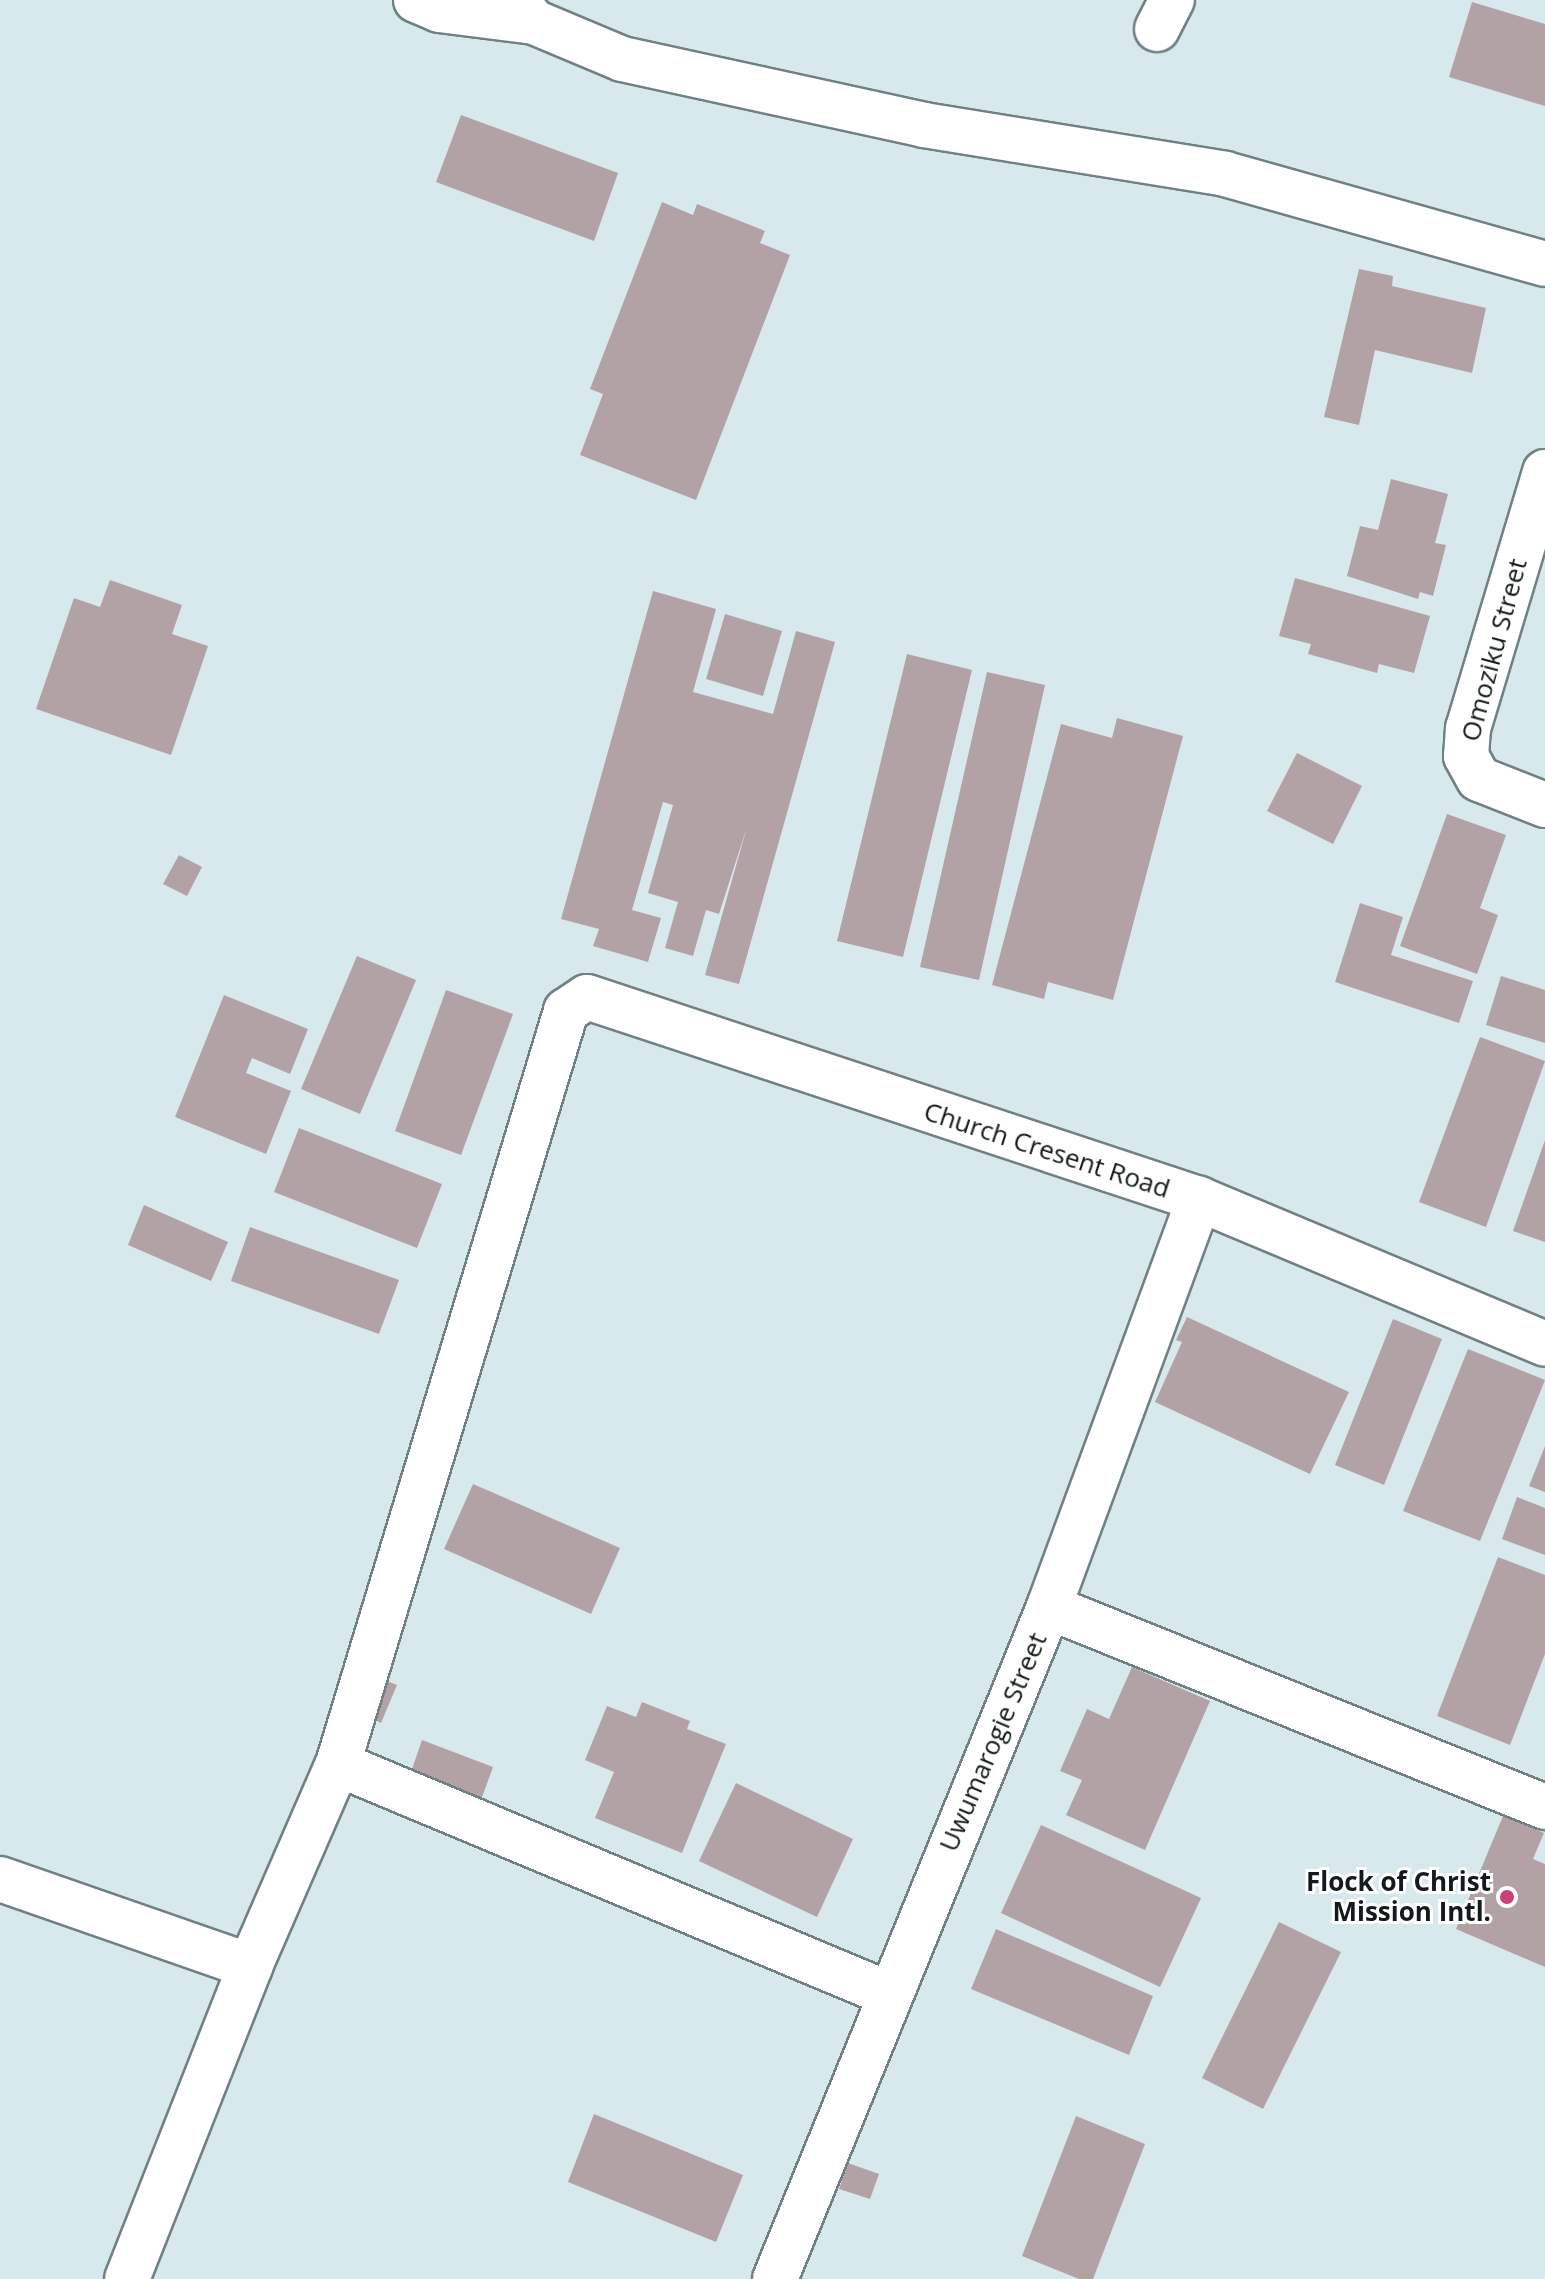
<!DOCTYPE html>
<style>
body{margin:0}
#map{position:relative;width:1545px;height:2279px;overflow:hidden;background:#d8e9ee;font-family:"Open Sans",sans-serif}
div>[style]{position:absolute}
.building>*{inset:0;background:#b2a2a6}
.roads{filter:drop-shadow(2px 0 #708085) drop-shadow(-2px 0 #708085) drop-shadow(0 2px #708085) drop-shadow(0 -2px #708085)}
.street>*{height:44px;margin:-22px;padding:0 22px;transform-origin:22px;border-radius:22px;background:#fff}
.dots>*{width:22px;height:22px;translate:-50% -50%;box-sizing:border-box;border:4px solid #fff;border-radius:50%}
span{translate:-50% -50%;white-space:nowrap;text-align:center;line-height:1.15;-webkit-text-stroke:6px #fff;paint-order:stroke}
.street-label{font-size:26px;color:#141a1c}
.poi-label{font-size:26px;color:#141a1c;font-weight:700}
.right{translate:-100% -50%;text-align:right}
</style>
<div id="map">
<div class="building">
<div style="clip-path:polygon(1472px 2px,1545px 24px,1545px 106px,1449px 77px)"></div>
<div style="clip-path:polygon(461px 115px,618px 173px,594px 241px,436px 182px)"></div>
<div style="clip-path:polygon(662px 202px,693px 215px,697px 204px,765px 231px,760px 243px,790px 255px,696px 500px,580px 455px,603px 394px,590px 389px)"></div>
<div style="clip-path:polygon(1359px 269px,1393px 276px,1392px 286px,1486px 308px,1472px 373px,1375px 350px,1359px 425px,1324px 417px)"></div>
<div style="clip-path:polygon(1391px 479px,1448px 494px,1435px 543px,1446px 545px,1433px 596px,1420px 592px,1418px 599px,1347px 576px,1360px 526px,1378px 530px)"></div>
<div style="clip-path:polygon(1295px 578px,1430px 616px,1414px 673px,1379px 664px,1377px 673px,1308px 654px,1311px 644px,1279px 636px)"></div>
<div style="clip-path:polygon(110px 580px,182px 605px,172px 634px,208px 646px,171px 755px,36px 709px,74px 598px,100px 607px)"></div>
<div style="clip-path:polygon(653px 591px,716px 609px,693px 692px,773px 714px,796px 631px,835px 642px,739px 984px,705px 975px,747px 827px,719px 914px,706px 910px,693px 956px,665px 948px,678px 902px,648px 893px,673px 805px,663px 802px,632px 910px,661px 918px,648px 962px,593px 946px,599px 929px,561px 919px)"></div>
<div style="clip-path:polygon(725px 614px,782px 631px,763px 696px,706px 679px)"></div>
<div style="clip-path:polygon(907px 654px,972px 670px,903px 957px,837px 941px)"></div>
<div style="clip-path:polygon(987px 672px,1045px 685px,979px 980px,920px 967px)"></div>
<div style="clip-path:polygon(1117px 718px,1183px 736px,1113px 1000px,1048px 982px,1044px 999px,992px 985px,1061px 724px,1112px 738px)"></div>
<div style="clip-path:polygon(1297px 753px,1362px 786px,1333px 844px,1267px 811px)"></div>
<div style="clip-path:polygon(1447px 814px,1506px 835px,1480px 908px,1498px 915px,1477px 974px,1400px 946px)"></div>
<div style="clip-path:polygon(179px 855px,202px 867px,187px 896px,163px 884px)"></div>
<div style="clip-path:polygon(1360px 903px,1403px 917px,1391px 955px,1473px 981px,1459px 1023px,1335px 982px)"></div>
<div style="clip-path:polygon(357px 956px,416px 980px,360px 1114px,301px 1089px)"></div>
<div style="clip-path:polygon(1501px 976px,1545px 990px,1545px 1043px,1486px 1025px)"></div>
<div style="clip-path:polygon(446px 990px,513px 1014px,461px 1155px,395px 1131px)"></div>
<div style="clip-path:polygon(224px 995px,308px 1029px,290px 1074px,252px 1058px,246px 1073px,291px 1091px,266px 1154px,175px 1117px)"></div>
<div style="clip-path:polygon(1480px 1037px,1545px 1061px,1486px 1227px,1419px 1202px)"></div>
<div style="clip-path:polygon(299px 1128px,442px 1184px,417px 1248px,274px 1192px)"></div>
<div style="clip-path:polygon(1545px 1140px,1545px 1242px,1513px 1231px)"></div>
<div style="clip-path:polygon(144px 1205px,228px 1242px,211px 1281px,128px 1245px)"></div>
<div style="clip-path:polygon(250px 1227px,399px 1280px,379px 1334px,231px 1281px)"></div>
<div style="clip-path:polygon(1187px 1317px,1349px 1392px,1310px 1474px,1155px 1402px,1182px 1342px,1176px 1340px)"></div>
<div style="clip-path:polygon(1393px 1319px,1442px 1339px,1384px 1485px,1335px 1465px)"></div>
<div style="clip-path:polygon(1468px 1349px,1545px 1380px,1480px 1541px,1403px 1511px)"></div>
<div style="clip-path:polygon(1545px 1446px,1545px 1492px,1529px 1486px)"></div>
<div style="clip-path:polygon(473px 1484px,620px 1548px,591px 1614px,444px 1549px)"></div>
<div style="clip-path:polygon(1517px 1497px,1545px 1508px,1545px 1555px,1502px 1539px)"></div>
<div style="clip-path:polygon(1498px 1557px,1545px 1575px,1545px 1654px,1510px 1745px,1437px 1716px)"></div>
<div style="clip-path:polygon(1132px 1667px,1210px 1701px,1145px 1850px,1066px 1815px,1082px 1780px,1060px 1771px,1087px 1709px,1109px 1719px)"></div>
<div style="clip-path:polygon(381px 1679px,397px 1685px,381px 1723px,365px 1715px)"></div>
<div style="clip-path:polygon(642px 1702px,690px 1721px,687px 1729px,726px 1744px,682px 1853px,595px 1818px,614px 1772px,585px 1760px,607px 1706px,636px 1717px)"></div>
<div style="clip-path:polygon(422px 1740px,493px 1767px,481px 1800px,410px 1775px)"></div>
<div style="clip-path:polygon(736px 1783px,853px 1839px,817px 1917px,699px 1861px)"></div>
<div style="clip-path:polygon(1503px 1816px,1544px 1833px,1533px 1859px,1545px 1864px,1545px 1967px,1456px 1929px)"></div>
<div style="clip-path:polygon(1041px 1825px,1201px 1898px,1160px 1987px,1001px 1913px)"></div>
<div style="clip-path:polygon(1279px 1922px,1341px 1952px,1263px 2109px,1202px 2078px)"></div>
<div style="clip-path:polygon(996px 1929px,1153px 1996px,1129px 2055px,971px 1989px)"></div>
<div style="clip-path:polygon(594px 2114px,743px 2175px,716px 2242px,568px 2182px)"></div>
<div style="clip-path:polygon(1076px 2116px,1145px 2144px,1093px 2279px,1079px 2279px,1022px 2256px)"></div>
<div style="clip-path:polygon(848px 2163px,879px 2174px,870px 2199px,839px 2189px)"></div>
</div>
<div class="roads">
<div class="street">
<div style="left:416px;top:0;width:25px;rotate:23deg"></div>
<div style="left:439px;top:10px;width:96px;rotate:7.2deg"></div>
<div style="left:515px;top:0;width:29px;rotate:49deg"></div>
<div style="left:534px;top:22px;width:95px;rotate:22.8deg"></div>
<div style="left:622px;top:59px;width:309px;rotate:12.3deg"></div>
<div style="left:924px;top:125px;width:305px;rotate:9.2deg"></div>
<div style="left:1225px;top:174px;width:332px;rotate:15.7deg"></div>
<div style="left:1157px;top:29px;width:33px;rotate:-63deg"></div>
<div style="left:1545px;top:472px;width:267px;rotate:106.7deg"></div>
<div style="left:1468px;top:728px;width:28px;rotate:94deg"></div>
<div style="left:1466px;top:756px;width:26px;rotate:61deg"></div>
<div style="left:1479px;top:779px;width:71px;rotate:21.5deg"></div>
<div style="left:1049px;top:1607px;width:535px;rotate:21.96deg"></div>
<div style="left:338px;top:1764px;width:597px;rotate:22.66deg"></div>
<div style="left:0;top:1879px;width:265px;rotate:19.2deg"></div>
<div style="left:127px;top:2279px;width:336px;rotate:-68.5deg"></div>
<div style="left:250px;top:1966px;width:220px;rotate:-66.5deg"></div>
<div style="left:338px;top:1764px;width:787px;rotate:-73.15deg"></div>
<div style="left:566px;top:1011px;width:25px;rotate:-34deg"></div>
<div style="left:587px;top:997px;width:644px;rotate:18.27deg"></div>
<div style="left:1199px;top:1199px;width:375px;rotate:22.7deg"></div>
<div style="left:775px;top:2279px;width:726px;rotate:-67.82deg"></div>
<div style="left:1049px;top:1607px;width:435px;rotate:-69.8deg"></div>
</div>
</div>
<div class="dots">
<div style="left:1507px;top:1897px;background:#cb4077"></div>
</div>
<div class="street-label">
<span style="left:1494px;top:650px;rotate:-75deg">Omoziku Street</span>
<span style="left:1047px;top:1150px;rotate:18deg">Church Cresent Road</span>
<span style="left:993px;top:1742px;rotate:-67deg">Uwumarogie Street</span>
</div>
<div class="poi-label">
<span class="right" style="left:1491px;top:1897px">Flock of Christ<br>Mission Intl.</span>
</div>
</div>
